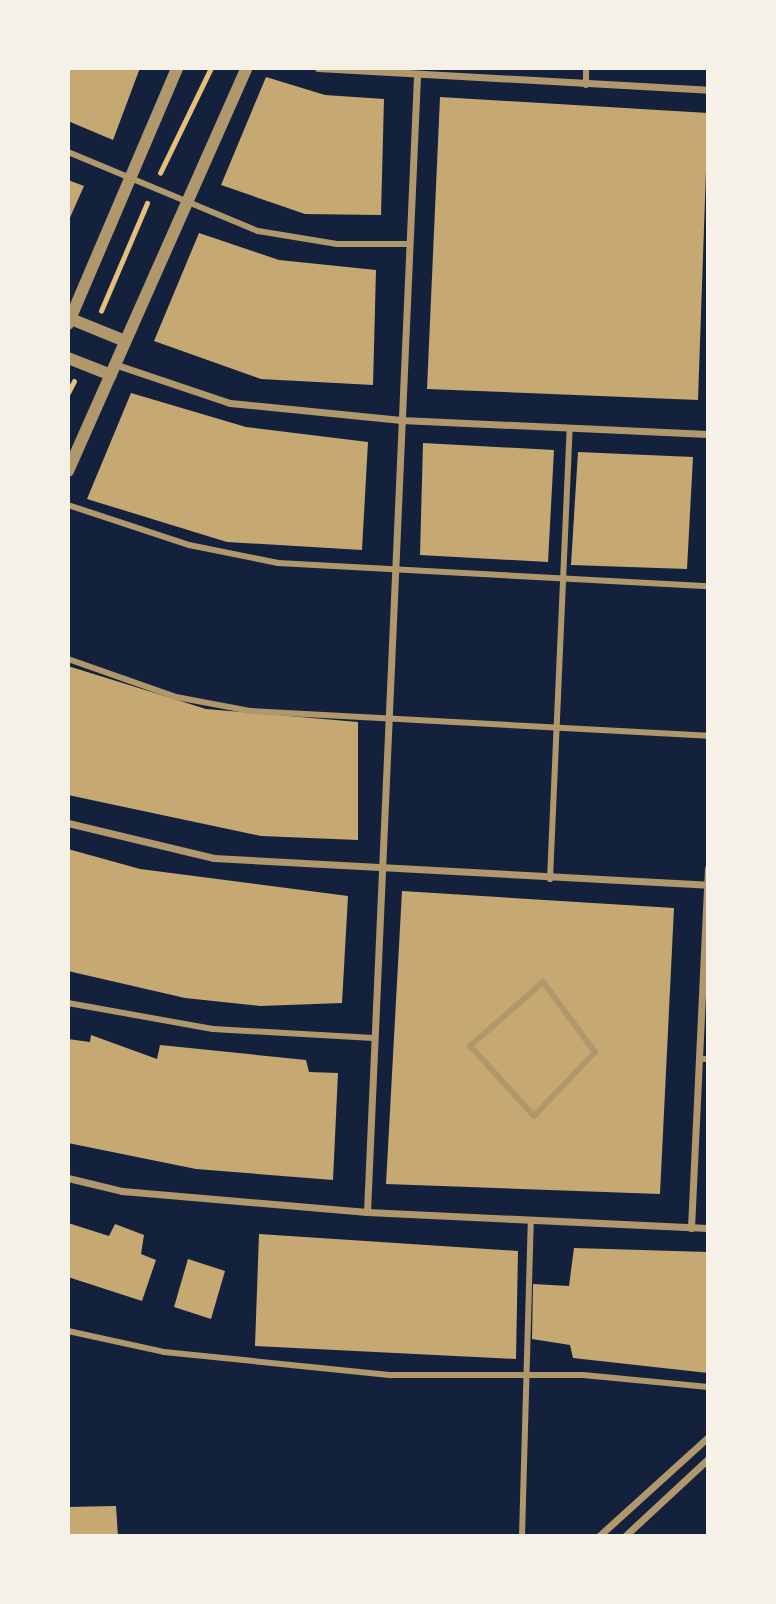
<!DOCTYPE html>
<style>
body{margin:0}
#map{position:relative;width:776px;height:1604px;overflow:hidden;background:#14213d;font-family:Poppins,sans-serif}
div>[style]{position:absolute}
.building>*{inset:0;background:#c6a872}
.path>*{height:4.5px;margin:-2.25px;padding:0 2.25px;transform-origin:2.25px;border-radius:2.25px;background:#e5c07b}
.pedestrian>*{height:6px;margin:-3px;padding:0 3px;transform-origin:3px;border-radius:3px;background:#b1986c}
.minor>*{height:7px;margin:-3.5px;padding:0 3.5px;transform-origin:3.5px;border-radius:3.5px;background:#b1986c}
.tertiary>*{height:12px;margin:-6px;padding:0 6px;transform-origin:6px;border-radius:6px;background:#b1986c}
span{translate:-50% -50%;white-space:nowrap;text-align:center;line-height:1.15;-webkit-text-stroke:7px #f6f1e7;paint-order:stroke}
.frame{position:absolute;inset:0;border:70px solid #f6f1e7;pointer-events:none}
</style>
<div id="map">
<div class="building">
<div style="clip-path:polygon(68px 68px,140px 68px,113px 140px,68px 121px)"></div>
<div style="clip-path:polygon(266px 77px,325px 95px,384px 99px,381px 215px,305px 214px,221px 185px)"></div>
<div style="clip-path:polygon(440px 97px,708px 113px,698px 400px,427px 389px)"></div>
<div style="clip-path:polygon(68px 180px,84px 186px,68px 222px)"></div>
<div style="clip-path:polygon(199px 233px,279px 260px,376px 270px,373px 385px,261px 379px,154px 341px)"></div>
<div style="clip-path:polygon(131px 393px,246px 427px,368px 442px,362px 550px,227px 542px,87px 499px)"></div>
<div style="clip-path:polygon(423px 443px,554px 450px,548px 562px,420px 555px)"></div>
<div style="clip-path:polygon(578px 452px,693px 457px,687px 569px,571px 565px)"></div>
<div style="clip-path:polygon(68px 666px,206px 709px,358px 722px,358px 840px,261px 836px,68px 795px)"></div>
<div style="clip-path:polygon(68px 849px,140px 869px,348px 896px,342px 1003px,260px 1006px,185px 998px,68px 971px)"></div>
<div style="clip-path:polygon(402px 891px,674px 908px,660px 1194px,386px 1184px)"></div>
<div style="clip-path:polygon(91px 1035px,157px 1059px,160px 1045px,306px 1060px,309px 1072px,338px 1073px,333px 1180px,196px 1169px,68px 1143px,68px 1039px,90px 1042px)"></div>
<div style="clip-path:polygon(68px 1223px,109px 1236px,115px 1224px,144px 1235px,141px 1254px,156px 1260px,142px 1301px,68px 1277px)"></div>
<div style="clip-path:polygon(259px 1234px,518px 1251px,516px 1359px,255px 1346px)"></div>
<div style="clip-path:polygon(574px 1248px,708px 1252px,708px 1373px,573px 1358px,570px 1345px,532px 1339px,533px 1284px,569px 1286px)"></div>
<div style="clip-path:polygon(188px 1259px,225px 1271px,211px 1319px,174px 1307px)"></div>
<div style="clip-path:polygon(116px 1506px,118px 1536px,68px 1536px,68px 1507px)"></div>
</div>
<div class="path">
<div style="left:160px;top:173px;width:117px;rotate:-64.1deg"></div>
<div style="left:101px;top:311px;width:117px;rotate:-66.9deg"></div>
<div style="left:68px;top:393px;width:13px;rotate:-63deg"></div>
</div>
<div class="pedestrian">
<div style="left:586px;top:85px;width:17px;rotate:-90deg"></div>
<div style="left:68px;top:152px;width:206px;rotate:22.6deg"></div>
<div style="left:258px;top:231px;width:80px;rotate:9.3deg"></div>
<div style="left:337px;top:244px;width:72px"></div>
<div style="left:68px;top:505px;width:127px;rotate:18.3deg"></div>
<div style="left:189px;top:545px;width:91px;rotate:11.4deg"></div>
<div style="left:278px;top:563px;width:431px;rotate:3.1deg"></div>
<div style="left:68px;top:659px;width:114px;rotate:19.4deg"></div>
<div style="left:176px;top:697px;width:75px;rotate:10.7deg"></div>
<div style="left:250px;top:711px;width:459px;rotate:3.1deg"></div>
<div style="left:550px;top:879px;width:451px;rotate:-87.5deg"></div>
<div style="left:543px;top:982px;width:87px;rotate:53.4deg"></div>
<div style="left:595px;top:1052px;width:88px;rotate:133.6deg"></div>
<div style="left:534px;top:1116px;width:95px;rotate:-132.4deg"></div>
<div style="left:470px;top:1046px;width:97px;rotate:-41.2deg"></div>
<div style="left:68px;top:1003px;width:147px;rotate:10.2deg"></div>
<div style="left:213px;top:1029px;width:161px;rotate:3.2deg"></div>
<div style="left:699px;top:1059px;width:9px"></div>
<div style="left:68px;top:1331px;width:98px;rotate:12.3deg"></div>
<div style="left:164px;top:1352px;width:229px;rotate:5.8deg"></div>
<div style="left:392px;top:1375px;width:191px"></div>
<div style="left:583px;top:1375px;width:126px;rotate:5.5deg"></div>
<div style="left:522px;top:1536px;width:316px;rotate:-88.4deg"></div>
</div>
<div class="minor">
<div style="left:318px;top:68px;width:391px;rotate:3.2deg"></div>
<div style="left:117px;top:365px;width:119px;rotate:18.6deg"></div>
<div style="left:230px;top:403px;width:172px;rotate:5.7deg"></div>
<div style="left:401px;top:420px;width:307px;rotate:2.6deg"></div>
<div style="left:68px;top:823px;width:150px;rotate:13.5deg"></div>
<div style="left:214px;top:858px;width:495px;rotate:3.1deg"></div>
<div style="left:68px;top:1178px;width:56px;rotate:13.5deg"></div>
<div style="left:122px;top:1191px;width:246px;rotate:4.9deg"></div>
<div style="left:367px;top:1212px;width:341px;rotate:2.7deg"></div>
<div style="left:367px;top:1212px;width:1136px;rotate:-87.48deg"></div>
<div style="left:691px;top:1228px;width:360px;rotate:-87.3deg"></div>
<div style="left:599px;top:1536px;width:147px;rotate:-42.2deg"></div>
<div style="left:625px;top:1536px;width:113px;rotate:-42.9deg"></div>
</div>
<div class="tertiary">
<div style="left:71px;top:319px;width:58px;rotate:22.2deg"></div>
<div style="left:68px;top:324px;width:278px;rotate:-66.9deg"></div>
<div style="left:68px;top:358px;width:46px;rotate:21.6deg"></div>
<div style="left:68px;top:471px;width:441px;rotate:-66.1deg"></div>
</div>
<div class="frame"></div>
</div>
